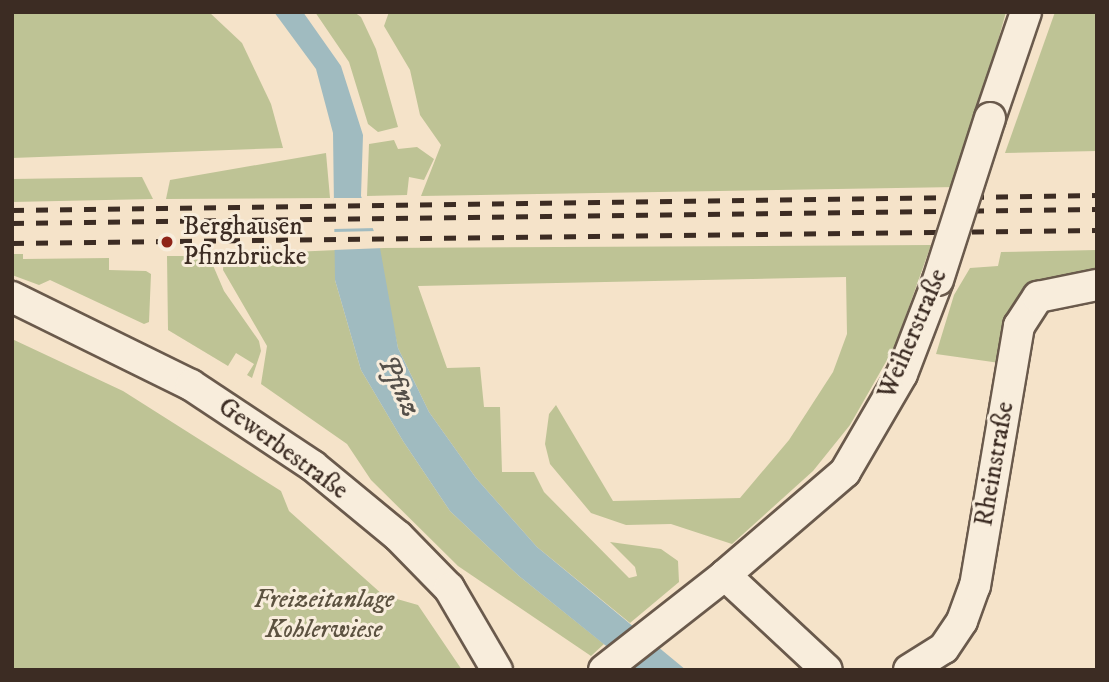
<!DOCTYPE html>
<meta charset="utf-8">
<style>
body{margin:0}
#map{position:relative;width:1109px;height:682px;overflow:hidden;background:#f5e3c9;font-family:"IM FELL DW Pica",serif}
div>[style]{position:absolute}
.green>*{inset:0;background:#bec395}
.water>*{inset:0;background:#a0bbc0}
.pier>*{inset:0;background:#f5e3c9}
.roads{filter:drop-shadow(2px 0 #6a5a4c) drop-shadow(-2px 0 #6a5a4c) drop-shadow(0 2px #6a5a4c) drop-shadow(0 -2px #6a5a4c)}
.minor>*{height:30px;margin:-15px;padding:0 15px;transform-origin:15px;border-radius:15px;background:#f8eddc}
.rail>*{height:5px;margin-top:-2.5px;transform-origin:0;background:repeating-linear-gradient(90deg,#3c2c23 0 12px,transparent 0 24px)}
.bridges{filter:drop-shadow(2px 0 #6a5a4c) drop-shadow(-2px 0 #6a5a4c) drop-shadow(0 2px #6a5a4c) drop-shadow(0 -2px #6a5a4c)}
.minor-bridge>*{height:30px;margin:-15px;padding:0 15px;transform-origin:15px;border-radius:15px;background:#f8eddc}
.dots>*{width:19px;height:19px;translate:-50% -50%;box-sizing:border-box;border:4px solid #f8eddc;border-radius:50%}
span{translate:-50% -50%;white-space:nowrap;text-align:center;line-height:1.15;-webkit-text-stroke:6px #f8eddc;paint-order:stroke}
.poi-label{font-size:26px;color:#3c2c23}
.left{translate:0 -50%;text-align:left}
.street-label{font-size:26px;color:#3c2c23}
.park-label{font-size:26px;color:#5c5240;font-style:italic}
.water-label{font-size:28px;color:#55504a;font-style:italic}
.frame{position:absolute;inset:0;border:14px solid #3c2c23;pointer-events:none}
</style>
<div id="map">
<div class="green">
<div style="clip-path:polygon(12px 12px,209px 12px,242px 43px,271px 104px,283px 148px,12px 158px)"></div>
<div style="clip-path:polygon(315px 12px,354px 12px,361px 17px,376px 49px,398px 127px,378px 132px,368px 124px,349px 62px)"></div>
<div style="clip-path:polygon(389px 12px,1006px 12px,957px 187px,421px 196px,441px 145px,420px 115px,410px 70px,384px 26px)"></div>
<div style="clip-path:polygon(1055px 12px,1097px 12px,1097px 151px,1005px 153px)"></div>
<div style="clip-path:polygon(394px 140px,398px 149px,417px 147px,434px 159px,424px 180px,409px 177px,407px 195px,367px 196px,369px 144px)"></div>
<div style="clip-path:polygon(326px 153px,330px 198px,166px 199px,170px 180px)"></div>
<div style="clip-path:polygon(142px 177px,153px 199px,12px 202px,12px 179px)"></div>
<div style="clip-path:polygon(931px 245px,895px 346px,850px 425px,813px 471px,732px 544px,671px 524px,626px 525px,591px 513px,550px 464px,545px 444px,549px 414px,556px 405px,613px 501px,740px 498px,789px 440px,833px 372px,847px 334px,846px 277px,418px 286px,447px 368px,480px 367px,484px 407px,500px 407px,502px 472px,534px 472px,544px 492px,629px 578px,637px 576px,635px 567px,610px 542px,661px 549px,678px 561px,679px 582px,630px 623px,537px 547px,476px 478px,429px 412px,398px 348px,380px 264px,380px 248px)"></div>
<div style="clip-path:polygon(337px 250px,335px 280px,361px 370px,403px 441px,450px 511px,519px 576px,604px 644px,591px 656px,458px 566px,371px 480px,347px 444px,261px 384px,267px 346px,223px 270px,224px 255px)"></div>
<div style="clip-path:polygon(1097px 250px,1097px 274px,1049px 277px,1029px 291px,1007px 364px,936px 354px,954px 295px,970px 268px,998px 266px,1001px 252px)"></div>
<div style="clip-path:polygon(12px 254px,23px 254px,23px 259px,109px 258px,109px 270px,146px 271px,151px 274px,149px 322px,144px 324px,50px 280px,39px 285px,12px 275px)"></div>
<div style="clip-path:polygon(167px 256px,209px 256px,224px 291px,259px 341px,261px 351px,252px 378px,247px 375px,254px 364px,236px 353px,228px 366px,168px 330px)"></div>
<div style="clip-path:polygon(12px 339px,123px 391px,281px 491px,289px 511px,383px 595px,418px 605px,462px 670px,12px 670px)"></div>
</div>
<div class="water">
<div style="clip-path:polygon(274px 12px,303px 12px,341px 66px,363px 135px,361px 196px,380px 248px,398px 348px,429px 412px,476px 478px,537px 547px,686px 670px,636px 670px,519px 576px,450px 511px,403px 441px,361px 370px,335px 280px,333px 133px,316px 69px)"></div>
</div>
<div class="pier">
<div style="clip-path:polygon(334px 198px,365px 198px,377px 228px,333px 229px)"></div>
<div style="clip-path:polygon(378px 231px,384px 248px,333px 250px,333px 232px)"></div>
</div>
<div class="roads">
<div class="minor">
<div style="left:990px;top:118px;width:112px;rotate:-71.2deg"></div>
<div style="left:12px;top:297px;width:199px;rotate:26.2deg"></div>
<div style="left:191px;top:385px;width:146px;rotate:33.6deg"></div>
<div style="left:313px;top:466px;width:110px;rotate:39.5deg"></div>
<div style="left:398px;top:536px;width:73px;rotate:45.6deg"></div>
<div style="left:449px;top:588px;width:95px;rotate:59.7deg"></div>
<div style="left:725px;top:575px;width:139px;rotate:43deg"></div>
<div style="left:604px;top:670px;width:154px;rotate:-38.1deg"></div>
<div style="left:725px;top:575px;width:158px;rotate:-40.6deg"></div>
<div style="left:845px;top:472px;width:113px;rotate:-59.8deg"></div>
<div style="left:902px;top:374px;width:101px;rotate:-69deg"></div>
<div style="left:909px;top:670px;width:41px;rotate:-32.2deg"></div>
<div style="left:944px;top:648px;width:32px;rotate:-56deg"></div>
<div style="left:962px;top:621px;width:37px;rotate:-70deg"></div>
<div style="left:975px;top:586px;width:264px;rotate:-80.4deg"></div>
<div style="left:1019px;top:326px;width:35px;rotate:-57deg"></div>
<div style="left:1038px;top:297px;width:60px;rotate:-11.5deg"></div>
</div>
</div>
<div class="rail">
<div style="left:12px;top:210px;width:1085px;rotate:-0.79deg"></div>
<div style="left:12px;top:223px;width:1085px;rotate:-0.74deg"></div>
<div style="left:12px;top:243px;width:1085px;rotate:-0.69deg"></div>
</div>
<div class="bridges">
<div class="minor-bridge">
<div style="left:938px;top:280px;width:170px;rotate:-72.2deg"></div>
</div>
</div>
<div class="dots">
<div style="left:167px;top:242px;background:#8f2418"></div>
</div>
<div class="poi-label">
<span class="left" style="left:183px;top:242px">Berghausen<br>Pfinzbrücke</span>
</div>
<div class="street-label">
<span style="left:913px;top:334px;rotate:-67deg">Weiherstraße</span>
<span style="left:283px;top:449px;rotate:36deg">Gewerbestraße</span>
<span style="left:995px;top:464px;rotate:-80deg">Rheinstraße</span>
</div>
<div class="park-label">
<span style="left:324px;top:615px">Freizeitanlage<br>Kohlerwiese</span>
</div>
<div class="water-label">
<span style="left:399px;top:386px;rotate:65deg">Pfinz</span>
</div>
<div class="frame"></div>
</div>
